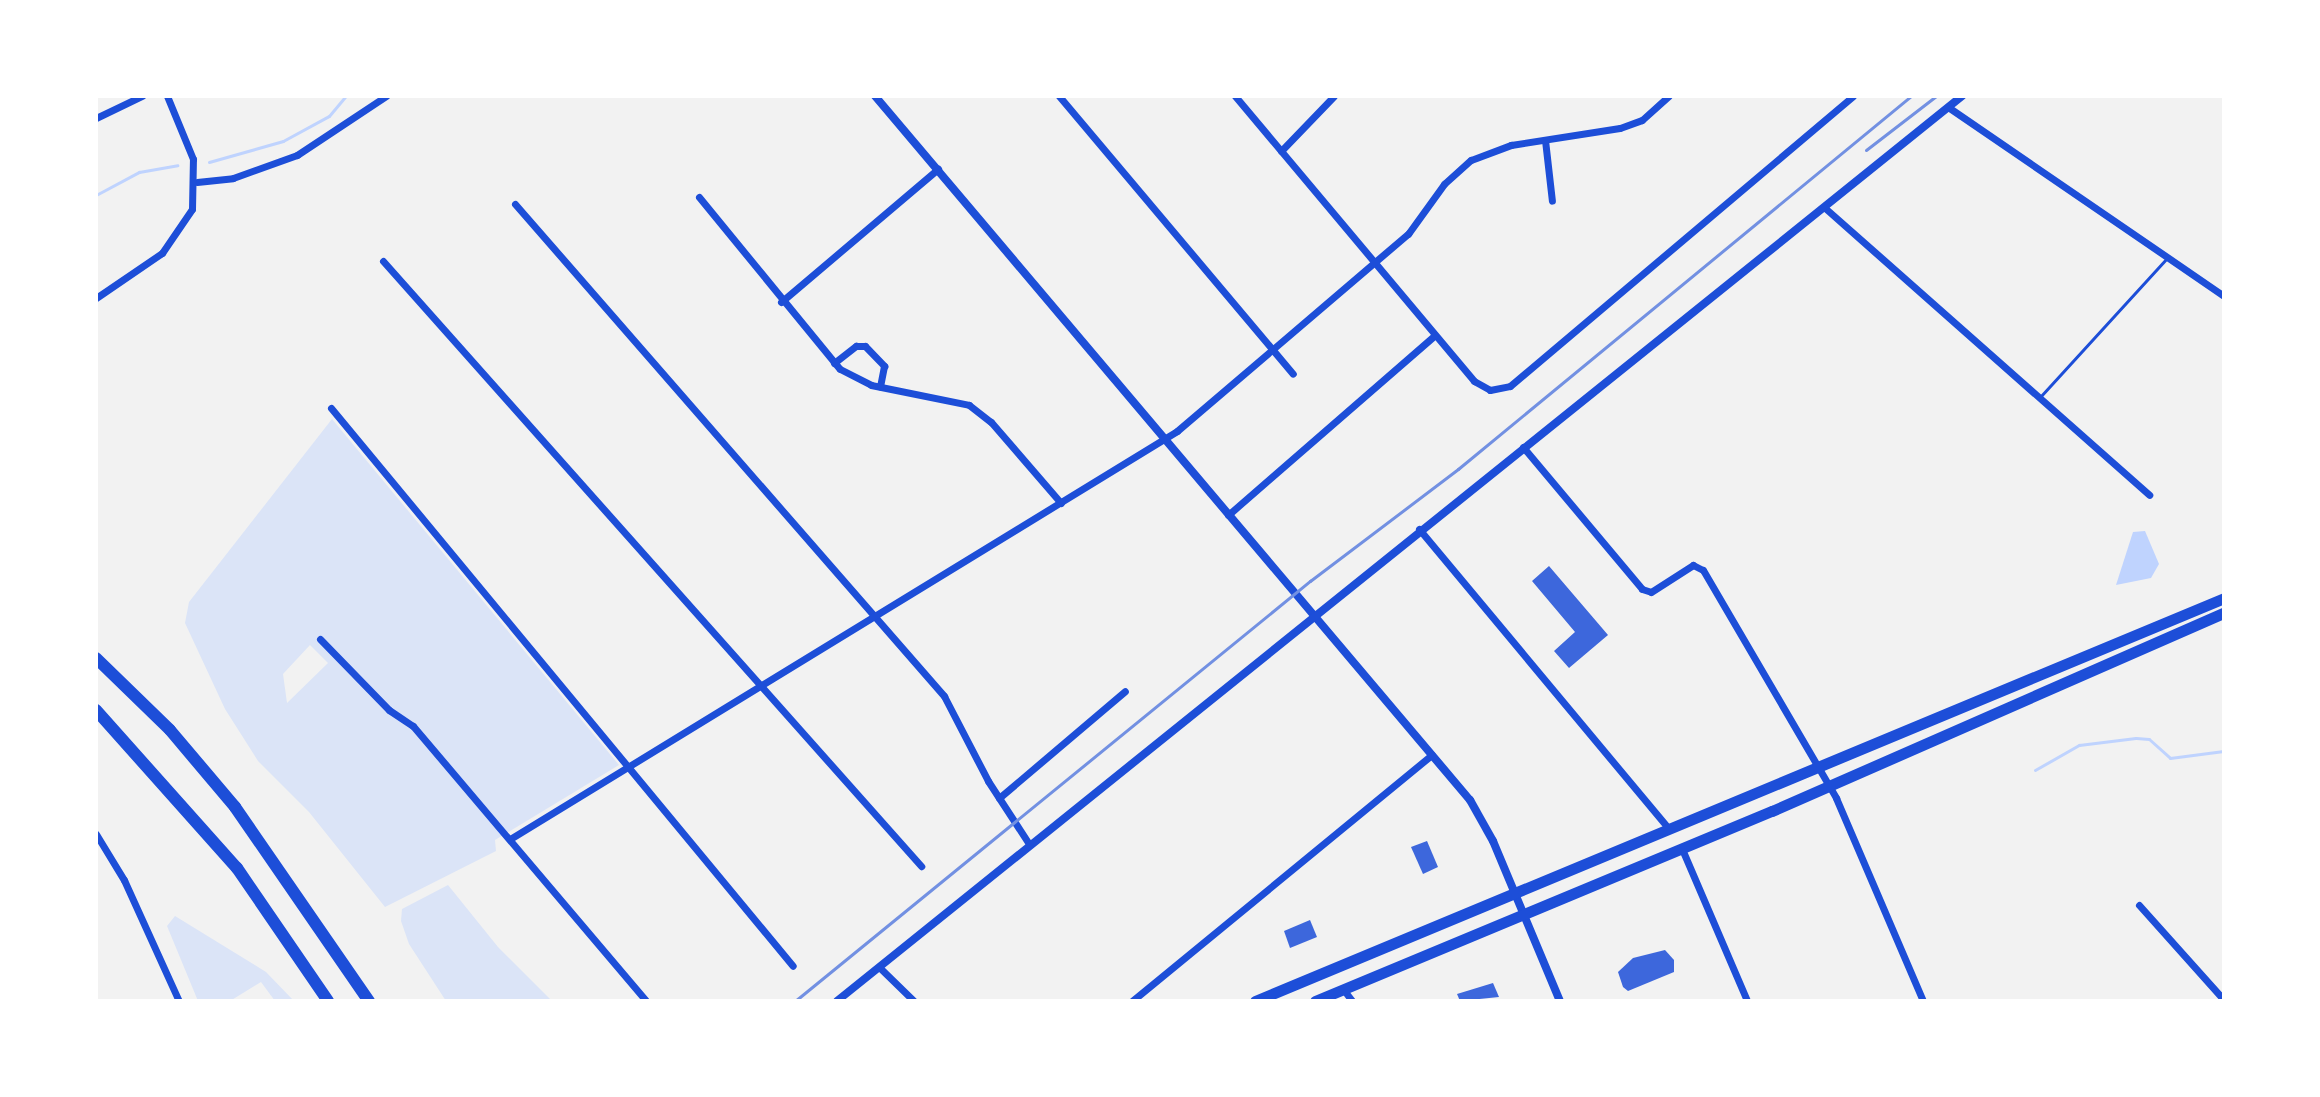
<!DOCTYPE html>
<style>
body{margin:0}
#map{position:relative;width:2320px;height:1097px;overflow:hidden;background:#f2f2f2;font-family:Merriweather,serif}
div>[style]{position:absolute}
.green>*{inset:0;background:#dbe4f7}
.water>*{inset:0;background:#bfd3fe}
.stream>*{height:3px;margin:-1.5px;padding:0 1.5px;transform-origin:1.5px;border-radius:1.5px;background:#bfd3fe}
.building>*{inset:0;background:#3d67dc}
.service>*{height:3px;margin:-1.5px;padding:0 1.5px;transform-origin:1.5px;border-radius:1.5px;background:#1d4ed8}
.minor>*{height:7px;margin:-3.5px;padding:0 3.5px;transform-origin:3.5px;border-radius:3.5px;background:#1d4ed8}
.tertiary>*{height:8px;margin:-4px;padding:0 4px;transform-origin:4px;border-radius:4px;background:#1d4ed8}
.trunk>*{height:11px;margin:-5.5px;padding:0 5.5px;transform-origin:5.5px;border-radius:5.5px;background:#1d4ed8}
.motorway>*{height:12px;margin:-6px;padding:0 6px;transform-origin:6px;border-radius:6px;background:#1d4ed8}
.rail>*{height:3px;margin:-1.5px;padding:0 1.5px;transform-origin:1.5px;border-radius:1.5px;background:#7290e2}
span{translate:-50% -50%;white-space:nowrap;text-align:center;line-height:1.15;-webkit-text-stroke:6px #fff;paint-order:stroke}
.frame{position:absolute;inset:0;border:98px solid #fff;pointer-events:none}
</style>
<div id="map">
<div class="green">
<div style="clip-path:polygon(evenodd,332px 419px,619px 765px,495px 840px,496px 851px,385px 907px,309px 812px,258px 761px,225px 709px,185px 623px,189px 602px,332px 419px,310px 645px,328px 663px,287px 703px,283px 674px,310px 645px)"></div>
<div style="clip-path:polygon(448px 885px,498px 947px,552px 1001px,446px 1001px,409px 944px,401px 921px,402px 909px)"></div>
<div style="clip-path:polygon(175px 916px,266px 972px,294px 1001px,275px 1001px,261px 982px,230px 1001px,198px 1001px,167px 926px)"></div>
</div>
<div class="water">
<div style="clip-path:polygon(2145px 531px,2159px 564px,2151px 578px,2116px 585px,2133px 532px)"></div>
</div>
<div class="stream">
<div style="left:209px;top:162px;width:77px;rotate:-15.8deg"></div>
<div style="left:283px;top:141px;width:52px;rotate:-28.5deg"></div>
<div style="left:329px;top:116px;width:26px;rotate:-50deg"></div>
<div style="left:96px;top:195px;width:49px;rotate:-28.1deg"></div>
<div style="left:139px;top:172px;width:39px;rotate:-10deg"></div>
<div style="left:2035px;top:770px;width:51px;rotate:-29.6deg"></div>
<div style="left:2079px;top:745px;width:57px;rotate:-7deg"></div>
<div style="left:2136px;top:738px;width:13px;rotate:4deg"></div>
<div style="left:2149px;top:739px;width:28px;rotate:42deg"></div>
<div style="left:2170px;top:758px;width:54px;rotate:-7.4deg"></div>
</div>
<div class="building">
<div style="clip-path:polygon(1549px 566px,1608px 635px,1569px 668px,1554px 651px,1575px 632px,1532px 581px)"></div>
<div style="clip-path:polygon(1427px 841px,1438px 867px,1423px 874px,1411px 847px)"></div>
<div style="clip-path:polygon(1310px 920px,1317px 937px,1290px 948px,1284px 931px)"></div>
<div style="clip-path:polygon(1665px 950px,1674px 960px,1674px 972px,1628px 991px,1623px 987px,1618px 972px,1633px 958px)"></div>
<div style="clip-path:polygon(1493px 983px,1499px 997px,1460px 1001px,1457px 994px)"></div>
</div>
<div class="service">
<div style="left:2040px;top:397px;width:187px;rotate:-47.6deg"></div>
</div>
<div class="minor">
<div style="left:1059px;top:96px;width:363px;rotate:49.9deg"></div>
<div style="left:1235px;top:96px;width:372px;rotate:50deg"></div>
<div style="left:1474px;top:381px;width:18px;rotate:29deg"></div>
<div style="left:1490px;top:390px;width:20px;rotate:-11deg"></div>
<div style="left:1510px;top:386px;width:449px;rotate:-40.2deg"></div>
<div style="left:1948px;top:107px;width:335px;rotate:34.4deg"></div>
<div style="left:96px;top:118px;width:51px;rotate:-25.6deg"></div>
<div style="left:1545px;top:140px;width:61px;rotate:83.5deg"></div>
<div style="left:1281px;top:151px;width:76px;rotate:-46.1deg"></div>
<div style="left:197px;top:182px;width:36px;rotate:-6deg"></div>
<div style="left:233px;top:178px;width:68px;rotate:-19.8deg"></div>
<div style="left:297px;top:155px;width:107px;rotate:-33.5deg"></div>
<div style="left:699px;top:197px;width:222px;rotate:50.7deg"></div>
<div style="left:840px;top:369px;width:35px;rotate:27deg"></div>
<div style="left:871px;top:385px;width:100px;rotate:11.5deg"></div>
<div style="left:969px;top:405px;width:28px;rotate:38deg"></div>
<div style="left:991px;top:422px;width:107px;rotate:49.2deg"></div>
<div style="left:515px;top:204px;width:653px;rotate:48.91deg"></div>
<div style="left:944px;top:696px;width:96px;rotate:62.6deg"></div>
<div style="left:988px;top:781px;width:75px;rotate:56.9deg"></div>
<div style="left:1825px;top:208px;width:433px;rotate:41.5deg"></div>
<div style="left:383px;top:261px;width:810px;rotate:48.35deg"></div>
<div style="left:96px;top:298px;width:80px;rotate:-34.3deg"></div>
<div style="left:162px;top:253px;width:53px;rotate:-55.7deg"></div>
<div style="left:192px;top:209px;width:50px;rotate:-88.9deg"></div>
<div style="left:193px;top:159px;width:68px;rotate:-112.4deg"></div>
<div style="left:781px;top:302px;width:206px;rotate:-40.3deg"></div>
<div style="left:834px;top:363px;width:28px;rotate:-38deg"></div>
<div style="left:856px;top:346px;width:9px"></div>
<div style="left:865px;top:346px;width:28px;rotate:46deg"></div>
<div style="left:884px;top:366px;width:21px;rotate:101deg"></div>
<div style="left:331px;top:408px;width:724px;rotate:50.38deg"></div>
<div style="left:1523px;top:447px;width:185px;rotate:50deg"></div>
<div style="left:1642px;top:589px;width:9px;rotate:18deg"></div>
<div style="left:1651px;top:592px;width:50px;rotate:-32.7deg"></div>
<div style="left:1693px;top:565px;width:11px;rotate:27deg"></div>
<div style="left:1703px;top:570px;width:264px;rotate:59.7deg"></div>
<div style="left:1836px;top:798px;width:221px;rotate:66.8deg"></div>
<div style="left:1228px;top:515px;width:274px;rotate:-41deg"></div>
<div style="left:1419px;top:529px;width:389px;rotate:50.2deg"></div>
<div style="left:320px;top:639px;width:99px;rotate:45.8deg"></div>
<div style="left:389px;top:710px;width:29px;rotate:34deg"></div>
<div style="left:413px;top:726px;width:360px;rotate:49.7deg"></div>
<div style="left:999px;top:798px;width:165px;rotate:-40.3deg"></div>
<div style="left:96px;top:834px;width:54px;rotate:58.7deg"></div>
<div style="left:124px;top:880px;width:133px;rotate:65.6deg"></div>
<div style="left:510px;top:839px;width:782px;rotate:-31.45deg"></div>
<div style="left:1177px;top:431px;width:304px;rotate:-40.5deg"></div>
<div style="left:1408px;top:234px;width:62px;rotate:-54.2deg"></div>
<div style="left:1444px;top:184px;width:36px;rotate:-42deg"></div>
<div style="left:1471px;top:160px;width:43px;rotate:-20.6deg"></div>
<div style="left:1511px;top:145px;width:110px;rotate:-8.9deg"></div>
<div style="left:1620px;top:128px;width:23px;rotate:-20deg"></div>
<div style="left:1642px;top:120px;width:36px;rotate:-42deg"></div>
<div style="left:1682px;top:849px;width:165px;rotate:66.8deg"></div>
<div style="left:2139px;top:905px;width:127px;rotate:48.2deg"></div>
<div style="left:879px;top:967px;width:49px;rotate:44.2deg"></div>
<div style="left:1343px;top:989px;width:15px;rotate:53deg"></div>
<div style="left:1132px;top:1001px;width:388px;rotate:-39.4deg"></div>
</div>
<div class="tertiary">
<div style="left:875px;top:96px;width:922px;rotate:49.8deg"></div>
<div style="left:1470px;top:800px;width:47px;rotate:60.7deg"></div>
<div style="left:1493px;top:841px;width:173px;rotate:67.3deg"></div>
<div style="left:837px;top:1001px;width:1444px;rotate:-38.81deg"></div>
</div>
<div class="trunk">
<div style="left:1255px;top:1001px;width:1049px;rotate:-22.58deg"></div>
<div style="left:1315px;top:1001px;width:495px;rotate:-22.6deg"></div>
<div style="left:1772px;top:811px;width:493px;rotate:-23.7deg"></div>
</div>
<div class="motorway">
<div style="left:96px;top:658px;width:103px;rotate:44.2deg"></div>
<div style="left:170px;top:730px;width:101px;rotate:49.8deg"></div>
<div style="left:235px;top:807px;width:236px;rotate:55.4deg"></div>
<div style="left:96px;top:710px;width:212px;rotate:48.3deg"></div>
<div style="left:237px;top:868px;width:161px;rotate:55.6deg"></div>
</div>
<div class="rail">
<div style="left:1866px;top:150px;width:88px;rotate:-37.6deg"></div>
<div style="left:795px;top:1001px;width:665px;rotate:-39.2deg"></div>
<div style="left:1310px;top:581px;width:186px;rotate:-37.1deg"></div>
<div style="left:1458px;top:469px;width:587px;rotate:-39.47deg"></div>
</div>
<div class="frame"></div>
</div>
